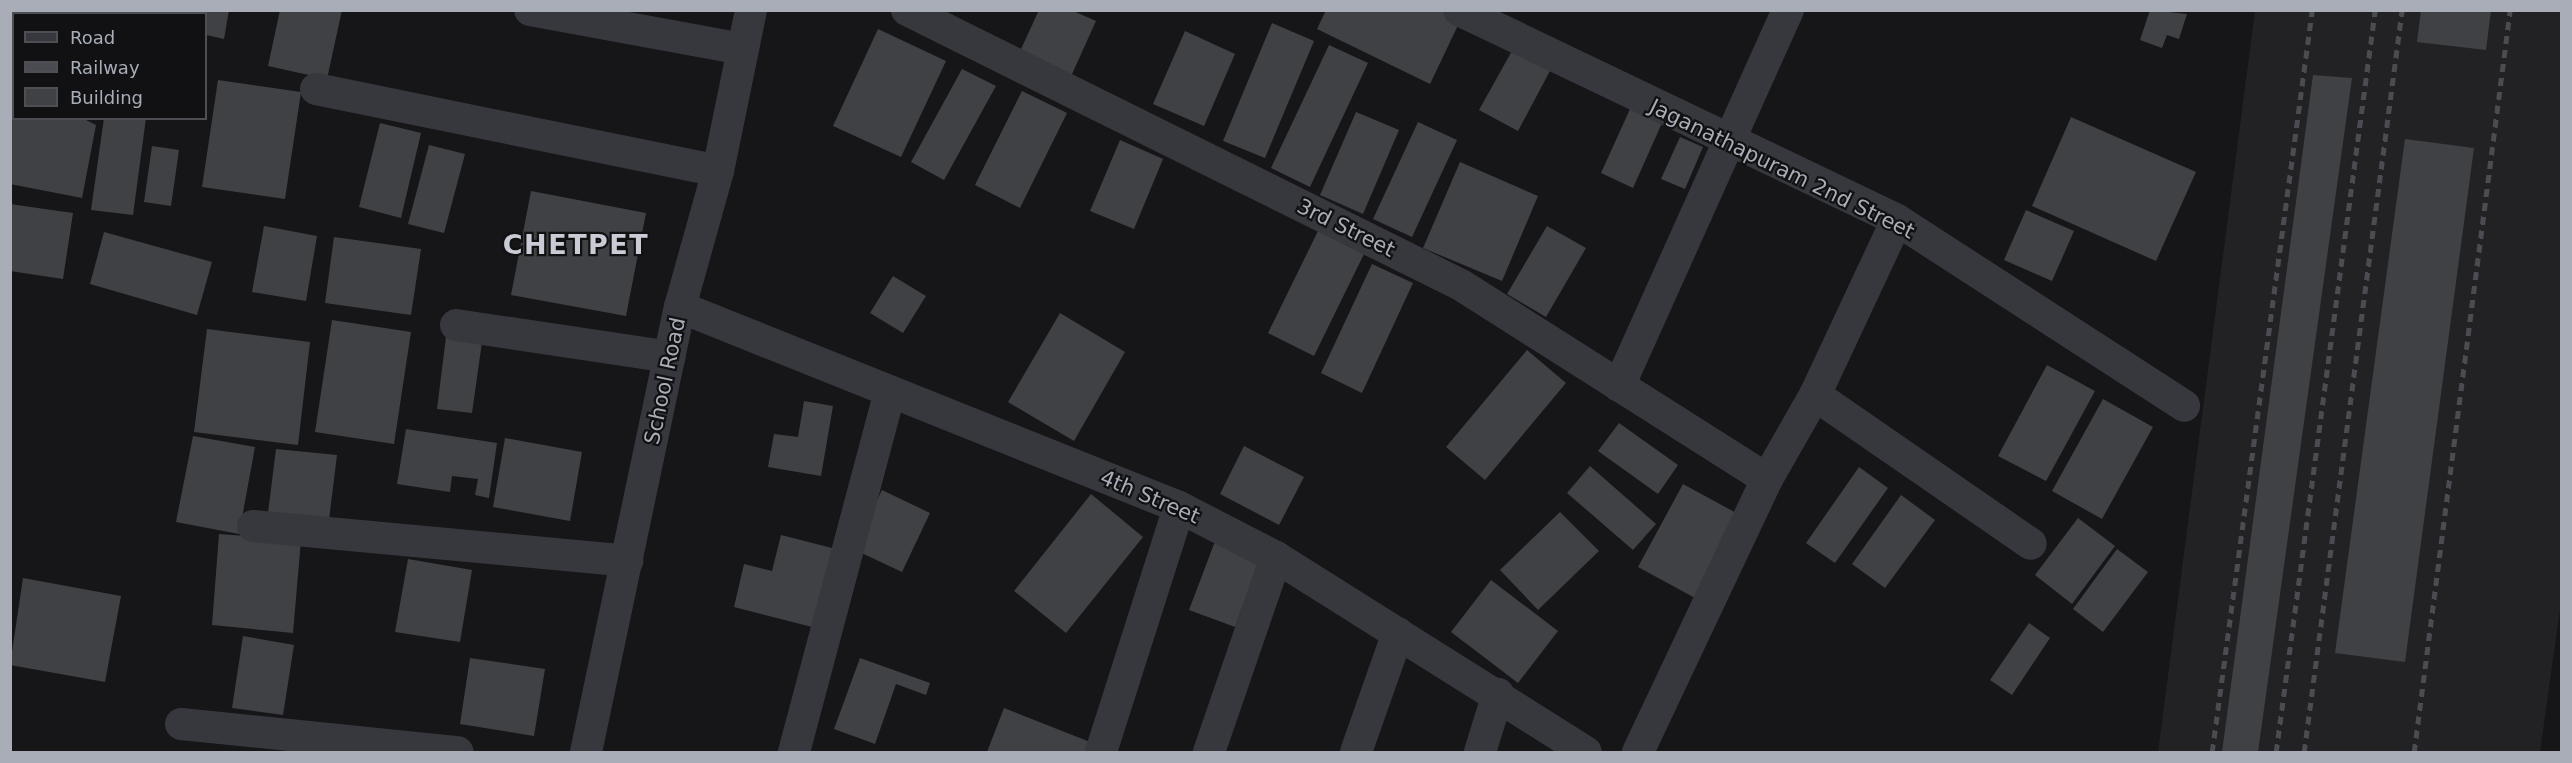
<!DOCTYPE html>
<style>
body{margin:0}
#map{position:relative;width:2572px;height:763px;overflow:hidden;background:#161618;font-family:"DejaVu Sans",sans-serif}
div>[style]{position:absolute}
.built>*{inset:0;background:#222225}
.building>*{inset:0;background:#404145}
.street>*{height:32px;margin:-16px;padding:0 16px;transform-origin:16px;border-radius:16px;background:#37383d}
.rail>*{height:4.5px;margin-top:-2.25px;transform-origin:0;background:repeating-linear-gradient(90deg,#4a4c52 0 8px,transparent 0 14px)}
span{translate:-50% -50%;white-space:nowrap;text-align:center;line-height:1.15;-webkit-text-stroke:4.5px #111113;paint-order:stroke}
.street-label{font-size:21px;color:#a8adb8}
.district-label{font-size:27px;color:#c9ccd4;font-weight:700;letter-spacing:1.5px}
.frame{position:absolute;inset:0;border:12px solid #a8adb8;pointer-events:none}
.legend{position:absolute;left:12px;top:12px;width:195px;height:108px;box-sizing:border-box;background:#111113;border:2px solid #4d4f55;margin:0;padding:8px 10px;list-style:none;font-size:18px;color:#a8adb8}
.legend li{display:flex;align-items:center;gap:12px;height:30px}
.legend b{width:30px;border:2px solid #4d4f55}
</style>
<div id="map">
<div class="built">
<div style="clip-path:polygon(2255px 11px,2561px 11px,2562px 595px,2540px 752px,2158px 752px)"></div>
</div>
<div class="building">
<div style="clip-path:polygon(174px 10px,229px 10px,224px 39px,206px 35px,206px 14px)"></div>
<div style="clip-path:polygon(280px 10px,342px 10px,327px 79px,268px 66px)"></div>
<div style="clip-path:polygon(1039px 10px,1071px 10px,1096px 21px,1068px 83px,1016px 60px)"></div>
<div style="clip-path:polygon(1326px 10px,1443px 10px,1461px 19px,1430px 84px,1317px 29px)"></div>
<div style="clip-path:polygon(2150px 10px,2187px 14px,2179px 39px,2167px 35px,2162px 48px,2140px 40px)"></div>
<div style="clip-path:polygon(2421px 10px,2491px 10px,2486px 50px,2417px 42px)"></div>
<div style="clip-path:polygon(1272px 23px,1314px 41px,1265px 158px,1223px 141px)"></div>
<div style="clip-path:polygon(878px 29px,946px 61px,901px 157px,833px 126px)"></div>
<div style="clip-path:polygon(1185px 31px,1235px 54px,1204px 126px,1153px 104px)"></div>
<div style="clip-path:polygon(1329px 45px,1368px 63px,1310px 187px,1271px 168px)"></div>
<div style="clip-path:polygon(1513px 49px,1551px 69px,1518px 131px,1479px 110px)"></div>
<div style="clip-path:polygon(962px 69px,996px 86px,944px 180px,911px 162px)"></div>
<div style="clip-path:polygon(2313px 75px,2352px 78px,2258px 752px,2222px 752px)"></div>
<div style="clip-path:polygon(218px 80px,301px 92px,285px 199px,202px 187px)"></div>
<div style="clip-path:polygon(1022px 91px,1067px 113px,1020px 208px,975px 185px)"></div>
<div style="clip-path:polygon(12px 97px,14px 118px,82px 118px,96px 125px,82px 198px,10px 184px)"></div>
<div style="clip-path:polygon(1630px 109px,1662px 123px,1633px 188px,1601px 173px)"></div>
<div style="clip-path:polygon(1356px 112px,1399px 130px,1363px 214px,1320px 195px)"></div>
<div style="clip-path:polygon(2071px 117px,2196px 172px,2156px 261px,2032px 206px)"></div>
<div style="clip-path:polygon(104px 118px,146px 118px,133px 215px,91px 210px)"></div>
<div style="clip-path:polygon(1418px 122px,1457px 140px,1412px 237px,1373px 219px)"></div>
<div style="clip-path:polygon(380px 123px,421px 133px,401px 218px,359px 207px)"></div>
<div style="clip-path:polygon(1680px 137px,1703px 147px,1685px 189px,1661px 179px)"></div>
<div style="clip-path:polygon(2405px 139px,2474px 148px,2405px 662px,2335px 653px)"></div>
<div style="clip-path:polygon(1120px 140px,1163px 159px,1134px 229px,1090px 211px)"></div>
<div style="clip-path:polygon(429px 145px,465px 154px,444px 233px,408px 224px)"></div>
<div style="clip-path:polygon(152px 146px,179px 150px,171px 206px,144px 202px)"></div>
<div style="clip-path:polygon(1460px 162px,1538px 196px,1502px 281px,1423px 248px)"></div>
<div style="clip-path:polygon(531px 191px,646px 213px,626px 316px,511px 295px)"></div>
<div style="clip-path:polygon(10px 204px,73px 213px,63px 279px,10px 271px)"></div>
<div style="clip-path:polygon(2026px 210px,2074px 231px,2052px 281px,2004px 260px)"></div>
<div style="clip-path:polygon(264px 226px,317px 236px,306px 301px,252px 292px)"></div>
<div style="clip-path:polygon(1547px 226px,1586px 248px,1546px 317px,1507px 294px)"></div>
<div style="clip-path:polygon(1318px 231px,1364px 254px,1314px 356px,1268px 333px)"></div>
<div style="clip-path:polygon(104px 232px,212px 262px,197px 315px,90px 284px)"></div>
<div style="clip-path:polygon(334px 237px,421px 249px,411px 315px,325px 303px)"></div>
<div style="clip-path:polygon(1372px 264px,1413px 283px,1362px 393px,1321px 373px)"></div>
<div style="clip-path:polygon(893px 276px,926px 296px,903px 333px,870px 313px)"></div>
<div style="clip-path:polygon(1060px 313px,1125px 352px,1074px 441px,1008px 402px)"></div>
<div style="clip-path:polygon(332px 320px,411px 332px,394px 444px,315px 432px)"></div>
<div style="clip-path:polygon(207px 329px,310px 342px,298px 445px,194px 432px)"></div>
<div style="clip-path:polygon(446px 337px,482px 342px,472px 413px,437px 409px)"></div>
<div style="clip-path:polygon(1527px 350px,1566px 383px,1485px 480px,1446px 447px)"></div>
<div style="clip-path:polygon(2047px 365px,2095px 391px,2046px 481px,1998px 456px)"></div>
<div style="clip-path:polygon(2103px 399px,2153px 427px,2102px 519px,2052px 491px)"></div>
<div style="clip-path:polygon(804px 401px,833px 406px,821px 476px,768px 467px,774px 434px,798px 437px)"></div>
<div style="clip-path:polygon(1619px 423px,1678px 465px,1658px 494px,1598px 451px)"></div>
<div style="clip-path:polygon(406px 429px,497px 443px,489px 498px,475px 495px,478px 479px,452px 476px,450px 492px,397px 484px)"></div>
<div style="clip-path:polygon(193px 436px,255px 447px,239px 534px,176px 522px)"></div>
<div style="clip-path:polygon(505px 438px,582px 452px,570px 521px,493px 507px)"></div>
<div style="clip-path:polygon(1244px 446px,1304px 477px,1279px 525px,1220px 494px)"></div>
<div style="clip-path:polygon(276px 449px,337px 455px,329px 520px,268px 513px)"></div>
<div style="clip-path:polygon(1590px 466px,1656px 524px,1633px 550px,1567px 493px)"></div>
<div style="clip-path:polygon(1859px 467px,1888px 488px,1835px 563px,1806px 543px)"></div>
<div style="clip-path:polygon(1683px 484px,1740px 515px,1695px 598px,1638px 567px)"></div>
<div style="clip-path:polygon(882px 490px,930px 513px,902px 572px,853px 549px)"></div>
<div style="clip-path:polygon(1091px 494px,1143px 537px,1066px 633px,1014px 591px)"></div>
<div style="clip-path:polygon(1901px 495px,1935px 520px,1885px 588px,1852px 564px)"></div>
<div style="clip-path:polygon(1560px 512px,1599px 551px,1538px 610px,1500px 570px)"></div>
<div style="clip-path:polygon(2078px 518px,2115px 546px,2072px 604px,2035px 575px)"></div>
<div style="clip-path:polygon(219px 534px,301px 540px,293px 633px,212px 625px)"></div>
<div style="clip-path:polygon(781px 535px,836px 549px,816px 628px,734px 607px,744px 564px,772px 571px)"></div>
<div style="clip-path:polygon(1217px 536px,1262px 553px,1235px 627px,1189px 610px)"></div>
<div style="clip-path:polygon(2117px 549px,2148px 572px,2103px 632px,2073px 609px)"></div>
<div style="clip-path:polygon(408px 559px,472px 570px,460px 642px,395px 632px)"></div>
<div style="clip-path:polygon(23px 578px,121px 596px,105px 682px,10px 665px)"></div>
<div style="clip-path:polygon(1491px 580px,1558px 631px,1518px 683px,1451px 632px)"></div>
<div style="clip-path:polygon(2029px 623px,2050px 638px,2012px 695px,1990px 680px)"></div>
<div style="clip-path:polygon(243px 636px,294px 645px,283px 715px,232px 708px)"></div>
<div style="clip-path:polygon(470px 658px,545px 669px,534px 736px,460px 724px)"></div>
<div style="clip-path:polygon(860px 658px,930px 683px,926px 695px,896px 684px,875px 744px,834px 729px)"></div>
<div style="clip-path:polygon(1004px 708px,1090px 742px,1086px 752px,987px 752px)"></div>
</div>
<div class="street">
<div style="left:530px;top:10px;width:216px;rotate:10.4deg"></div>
<div style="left:907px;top:10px;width:618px;rotate:26.4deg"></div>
<div style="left:1461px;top:285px;width:362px;rotate:32.4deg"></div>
<div style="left:1459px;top:10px;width:486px;rotate:25.6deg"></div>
<div style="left:1897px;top:220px;width:342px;rotate:32.9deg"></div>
<div style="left:316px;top:89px;width:410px;rotate:11.5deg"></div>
<div style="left:680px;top:307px;width:538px;rotate:21.84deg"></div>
<div style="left:1179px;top:507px;width:109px;rotate:27.3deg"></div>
<div style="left:1276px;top:557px;width:366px;rotate:32.2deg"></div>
<div style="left:456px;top:325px;width:216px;rotate:8.5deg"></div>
<div style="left:1619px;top:386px;width:412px;rotate:-65.8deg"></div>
<div style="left:1815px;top:395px;width:262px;rotate:34.6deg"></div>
<div style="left:253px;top:526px;width:376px;rotate:5.3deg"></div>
<div style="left:181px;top:724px;width:278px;rotate:5.8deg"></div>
<div style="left:586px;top:752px;width:455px;rotate:-78.1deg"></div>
<div style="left:680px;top:307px;width:141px;rotate:-74.4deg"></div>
<div style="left:718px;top:171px;width:164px;rotate:-78.4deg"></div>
<div style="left:794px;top:752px;width:373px;rotate:-75.1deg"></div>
<div style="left:1101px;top:752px;width:257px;rotate:-72.3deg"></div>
<div style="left:1209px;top:752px;width:206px;rotate:-71deg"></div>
<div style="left:1356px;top:752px;width:126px;rotate:-70.6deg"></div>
<div style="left:1480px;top:752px;width:61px;rotate:-72.8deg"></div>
<div style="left:1638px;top:752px;width:302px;rotate:-64.7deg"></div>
<div style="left:1767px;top:479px;width:97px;rotate:-60.3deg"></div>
<div style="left:1815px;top:395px;width:193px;rotate:-64.9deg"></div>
</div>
<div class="rail">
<div style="left:2212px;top:752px;width:749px;rotate:-82.32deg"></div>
<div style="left:2276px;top:752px;width:749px;rotate:-82.4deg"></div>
<div style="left:2304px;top:752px;width:748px;rotate:-82.48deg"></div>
<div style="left:2414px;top:752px;width:748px;rotate:-82.63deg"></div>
</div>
<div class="street-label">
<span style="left:1782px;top:169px;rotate:26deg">Jaganathapuram 2nd Street</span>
<span style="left:1346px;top:228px;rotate:26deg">3rd Street</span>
<span style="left:665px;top:381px;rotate:-78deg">School Road</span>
<span style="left:1150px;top:497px;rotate:23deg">4th Street</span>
</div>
<div class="district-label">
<span style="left:576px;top:245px">CHETPET</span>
</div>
<div class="frame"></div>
<ul class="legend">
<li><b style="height:8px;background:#37383d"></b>Road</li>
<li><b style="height:8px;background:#4a4c52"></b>Railway</li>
<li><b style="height:16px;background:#404145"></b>Building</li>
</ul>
</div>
